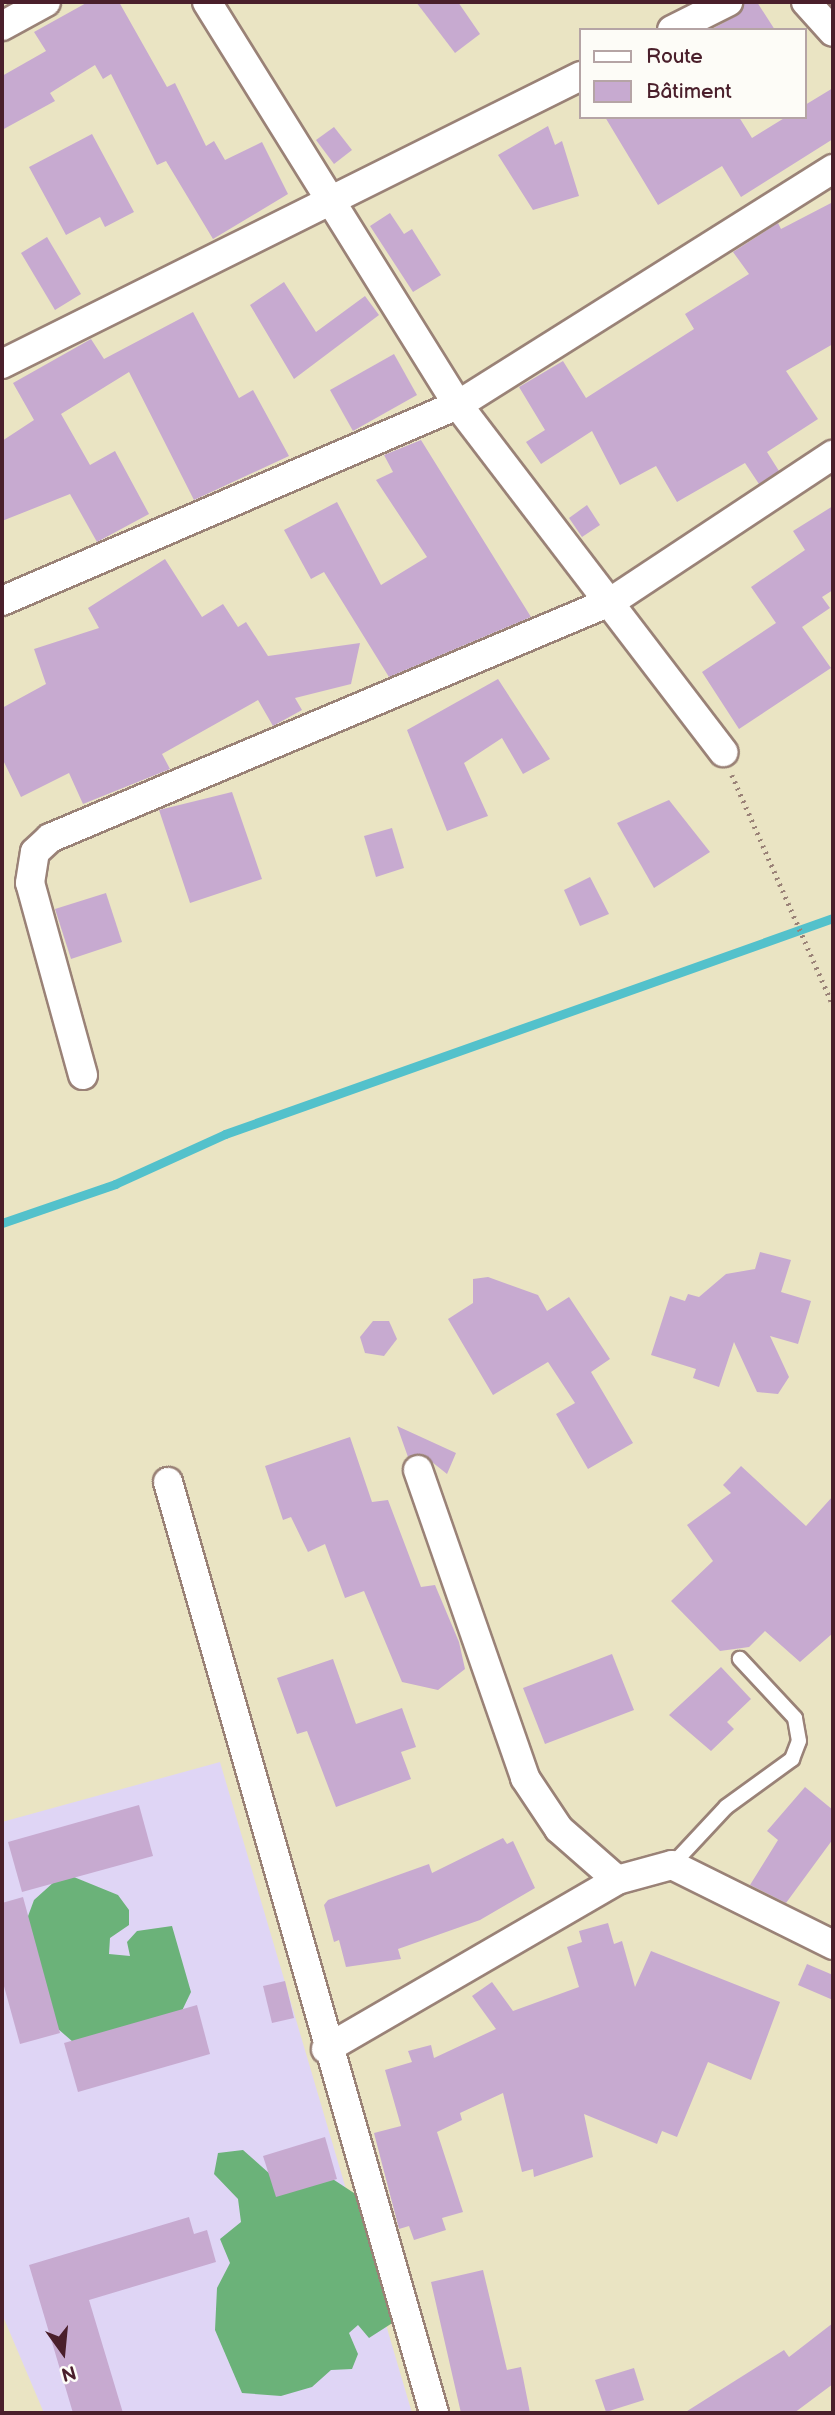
<!DOCTYPE html>
<meta charset="utf-8">
<style>
body{margin:0}
#map{position:relative;width:835px;height:2415px;overflow:hidden;background:#eae4c3;font-family:"Balsamiq Sans",sans-serif}
div>[style]{position:absolute}
.built>*{inset:0;background:#dfd5f5}
.forest>*{inset:0;background:#6bb279}
.stream>*{height:9px;margin:-4.5px;padding:0 4.5px;transform-origin:4.5px;border-radius:4.5px;background:#53c1cb}
.building>*{inset:0;background:#c7aad0}
.path>*{height:4.5px;margin-top:-2.25px;transform-origin:0;background:repeating-linear-gradient(90deg,#9a8277 0 2px,transparent 0 7px)}
.roads{filter:drop-shadow(2px 0 #9a8277) drop-shadow(-2px 0 #9a8277) drop-shadow(0 2px #9a8277) drop-shadow(0 -2px #9a8277)}
.service>*{height:14px;margin:-7px;padding:0 7px;transform-origin:7px;border-radius:7px;background:#fff}
.minor>*{height:28px;margin:-14px;padding:0 14px;transform-origin:14px;border-radius:14px;background:#fff}
span{translate:-50% -50%;white-space:nowrap;text-align:center;line-height:1.15;-webkit-text-stroke:5px #fdfcf7;paint-order:stroke}
.frame{position:absolute;inset:0;border:4px solid #4a1f2b;pointer-events:none}
.legend{position:absolute;left:579px;top:28px;width:228px;height:91px;box-sizing:border-box;background:#fdfcf7;border:2px solid #b5a4a5;margin:0;padding:9px 12px;list-style:none;font-size:21px;color:#4a1f2b}
.legend li{display:flex;align-items:center;gap:14px;height:35px}
.legend b{width:35px;border:2px solid #b5a4a5}
.north{position:absolute;left:28px;top:2317px;width:70px;height:70px;-webkit-text-stroke:5px #fdfcf7;paint-order:stroke;rotate:165deg;font-size:19px;font-weight:700;line-height:28px;text-align:center;color:#4a1f2b}
.north::after{content:'';display:block;margin:auto;width:24px;height:32px;background:#4a1f2b;clip-path:polygon(50% 0,100% 100%,50% 72%,0 100%)}
</style>
<div id="map">
<div class="built">
<div style="clip-path:polygon(220px 1762px,412px 2413px,44px 2413px,2px 2314px,2px 1822px)"></div>
</div>
<div class="forest">
<div style="clip-path:polygon(64px 1873px,118px 1895px,129px 1910px,129px 1925px,110px 1938px,109px 1954px,130px 1956px,127px 1942px,137px 1931px,172px 1926px,191px 1992px,178px 2019px,80px 2048px,50px 2022px,24px 1927px,34px 1900px)"></div>
<div style="clip-path:polygon(243px 2150px,280px 2183px,325px 2174px,357px 2195px,397px 2320px,369px 2338px,358px 2325px,349px 2333px,358px 2354px,352px 2369px,331px 2370px,312px 2387px,281px 2396px,242px 2393px,215px 2330px,217px 2288px,230px 2263px,220px 2239px,241px 2222px,238px 2199px,214px 2174px,218px 2153px)"></div>
</div>
<div class="stream">
<div style="left:2px;top:1223px;width:120px;rotate:-19deg"></div>
<div style="left:115px;top:1184px;width:121px;rotate:-24.4deg"></div>
<div style="left:225px;top:1134px;width:645px;rotate:-19.56deg"></div>
</div>
<div class="building">
<div style="clip-path:polygon(88px 2px,119px 2px,167px 87px,175px 83px,206px 146px,214px 141px,225px 160px,262px 142px,288px 194px,213px 239px,166px 161px,157px 165px,111px 74px,103px 79px,95px 65px,50px 93px,55px 101px,2px 130px,2px 76px,46px 51px,34px 32px)"></div>
<div style="clip-path:polygon(416px 2px,458px 2px,480px 34px,455px 53px)"></div>
<div style="clip-path:polygon(744px 2px,757px 2px,775px 30px,710px 30px,736px 16px)"></div>
<div style="clip-path:polygon(833px 88px,833px 139px,741px 197px,722px 166px,658px 205px,605px 117px,739px 117px,752px 138px,786px 117px,805px 117px,805px 105px)"></div>
<div style="clip-path:polygon(548px 126px,555px 145px,562px 141px,579px 196px,533px 210px,498px 155px)"></div>
<div style="clip-path:polygon(334px 127px,352px 150px,334px 164px,316px 140px)"></div>
<div style="clip-path:polygon(92px 134px,134px 212px,105px 227px,100px 217px,66px 235px,29px 167px)"></div>
<div style="clip-path:polygon(833px 202px,833px 344px,786px 371px,818px 419px,767px 452px,779px 471px,759px 484px,745px 463px,677px 502px,656px 466px,620px 485px,592px 431px,541px 464px,526px 442px,545px 430px,519px 387px,563px 361px,586px 398px,694px 329px,685px 314px,749px 274px,733px 252px,778px 223px,781px 229px)"></div>
<div style="clip-path:polygon(390px 213px,404px 234px,412px 229px,441px 275px,413px 292px,370px 226px)"></div>
<div style="clip-path:polygon(47px 237px,81px 294px,55px 310px,21px 253px)"></div>
<div style="clip-path:polygon(284px 282px,316px 332px,365px 296px,379px 315px,294px 379px,250px 305px)"></div>
<div style="clip-path:polygon(193px 312px,239px 398px,253px 390px,289px 456px,194px 500px,129px 372px,61px 414px,90px 465px,115px 451px,149px 514px,97px 542px,70px 494px,2px 521px,2px 441px,34px 420px,13px 383px,91px 339px,104px 359px)"></div>
<div style="clip-path:polygon(394px 354px,417px 395px,353px 431px,330px 390px)"></div>
<div style="clip-path:polygon(421px 440px,531px 617px,389px 677px,324px 572px,311px 579px,284px 530px,337px 502px,381px 585px,427px 557px,376px 480px,393px 472px,384px 455px)"></div>
<div style="clip-path:polygon(587px 505px,600px 525px,582px 537px,569px 518px)"></div>
<div style="clip-path:polygon(833px 506px,833px 590px,822px 597px,830px 608px,802px 627px,831px 668px,739px 729px,702px 672px,776px 623px,751px 587px,805px 550px,793px 531px)"></div>
<div style="clip-path:polygon(165px 559px,202px 617px,223px 604px,238px 627px,246px 622px,268px 656px,360px 643px,351px 684px,295px 698px,302px 710px,273px 726px,258px 700px,162px 754px,170px 769px,83px 804px,69px 773px,21px 797px,2px 758px,2px 708px,46px 684px,34px 649px,99px 628px,88px 608px)"></div>
<div style="clip-path:polygon(498px 679px,550px 759px,523px 774px,502px 738px,464px 763px,488px 816px,447px 831px,407px 730px)"></div>
<div style="clip-path:polygon(232px 792px,262px 879px,190px 903px,159px 810px)"></div>
<div style="clip-path:polygon(669px 800px,710px 852px,654px 888px,617px 823px)"></div>
<div style="clip-path:polygon(392px 828px,404px 868px,376px 877px,364px 836px)"></div>
<div style="clip-path:polygon(590px 877px,609px 914px,580px 926px,564px 890px)"></div>
<div style="clip-path:polygon(106px 893px,122px 942px,71px 959px,55px 909px)"></div>
<div style="clip-path:polygon(760px 1252px,791px 1260px,781px 1292px,811px 1301px,798px 1344px,770px 1336px,789px 1377px,778px 1394px,757px 1392px,734px 1342px,719px 1387px,693px 1378px,696px 1369px,651px 1355px,670px 1296px,685px 1301px,688px 1294px,699px 1297px,726px 1274px,755px 1269px)"></div>
<div style="clip-path:polygon(488px 1277px,538px 1295px,547px 1311px,569px 1297px,610px 1359px,591px 1372px,633px 1443px,588px 1469px,556px 1414px,575px 1403px,548px 1362px,493px 1395px,448px 1319px,473px 1303px,473px 1279px)"></div>
<div style="clip-path:polygon(373px 1321px,389px 1321px,397px 1339px,384px 1356px,365px 1353px,360px 1337px)"></div>
<div style="clip-path:polygon(397px 1426px,456px 1453px,447px 1474px,422px 1454px,408px 1457px)"></div>
<div style="clip-path:polygon(350px 1437px,372px 1502px,388px 1500px,421px 1587px,435px 1585px,459px 1642px,465px 1669px,438px 1690px,402px 1682px,364px 1591px,345px 1598px,325px 1544px,308px 1552px,291px 1517px,283px 1520px,265px 1466px)"></div>
<div style="clip-path:polygon(741px 1466px,806px 1526px,833px 1496px,833px 1633px,800px 1662px,765px 1631px,749px 1647px,720px 1651px,671px 1601px,713px 1561px,687px 1525px,731px 1493px,723px 1485px)"></div>
<div style="clip-path:polygon(612px 1654px,634px 1710px,545px 1744px,523px 1688px)"></div>
<div style="clip-path:polygon(333px 1659px,356px 1724px,402px 1708px,416px 1747px,401px 1752px,411px 1779px,336px 1807px,307px 1731px,297px 1734px,277px 1678px)"></div>
<div style="clip-path:polygon(721px 1667px,751px 1699px,727px 1722px,734px 1729px,711px 1751px,669px 1715px)"></div>
<div style="clip-path:polygon(805px 1787px,833px 1810px,833px 1839px,786px 1903px,750px 1885px,778px 1840px,767px 1831px)"></div>
<div style="clip-path:polygon(139px 1805px,153px 1856px,22px 1892px,8px 1842px)"></div>
<div style="clip-path:polygon(503px 1838px,507px 1844px,513px 1841px,535px 1888px,480px 1920px,398px 1949px,401px 1959px,346px 1967px,339px 1940px,334px 1942px,324px 1905px,328px 1900px,429px 1864px,432px 1873px)"></div>
<div style="clip-path:polygon(23px 1897px,60px 2033px,20px 2044px,2px 1979px,2px 1903px)"></div>
<div style="clip-path:polygon(608px 1923px,614px 1944px,622px 1941px,635px 1987px,651px 1951px,780px 2002px,751px 2080px,708px 2062px,677px 2137px,662px 2131px,657px 2144px,584px 2114px,593px 2157px,534px 2177px,533px 2169px,522px 2172px,503px 2093px,460px 2113px,462px 2120px,437px 2132px,463px 2212px,442px 2218px,446px 2230px,414px 2240px,409px 2226px,399px 2229px,374px 2133px,401px 2126px,385px 2070px,412px 2062px,408px 2051px,431px 2045px,434px 2058px,496px 2029px,472px 1996px,492px 1982px,513px 2011px,579px 1987px,567px 1947px,582px 1942px,579px 1931px)"></div>
<div style="clip-path:polygon(807px 1964px,833px 1975px,833px 2000px,798px 1985px)"></div>
<div style="clip-path:polygon(285px 1981px,294px 2018px,272px 2023px,263px 1986px)"></div>
<div style="clip-path:polygon(197px 2005px,210px 2054px,78px 2092px,64px 2043px)"></div>
<div style="clip-path:polygon(325px 2137px,337px 2179px,276px 2197px,263px 2156px)"></div>
<div style="clip-path:polygon(189px 2217px,194px 2234px,207px 2230px,216px 2262px,89px 2300px,123px 2413px,73px 2413px,29px 2265px)"></div>
<div style="clip-path:polygon(483px 2270px,507px 2370px,521px 2367px,530px 2413px,461px 2413px,431px 2282px)"></div>
<div style="clip-path:polygon(833px 2323px,833px 2384px,794px 2413px,684px 2413px,784px 2350px,789px 2357px)"></div>
<div style="clip-path:polygon(634px 2368px,644px 2400px,606px 2412px,595px 2380px)"></div>
</div>
<div class="path">
<div style="left:732px;top:775px;width:251px;rotate:66.3deg"></div>
</div>
<div class="roads">
<div class="service">
<div style="left:672px;top:1865px;width:79px;rotate:-47deg"></div>
<div style="left:726px;top:1807px;width:82px;rotate:-36deg"></div>
<div style="left:792px;top:1759px;width:19px;rotate:-69deg"></div>
<div style="left:799px;top:1741px;width:23px;rotate:-100deg"></div>
<div style="left:795px;top:1718px;width:81px;rotate:-133deg"></div>
</div>
<div class="minor">
<div style="left:207px;top:2px;width:475px;rotate:58.1deg"></div>
<div style="left:458px;top:405px;width:437px;rotate:52.6deg"></div>
<div style="left:806px;top:2px;width:40px;rotate:48deg"></div>
<div style="left:2px;top:26px;width:50px;rotate:-28.6deg"></div>
<div style="left:672px;top:30px;width:63px;rotate:-26.6deg"></div>
<div style="left:2px;top:364px;width:647px;rotate:-26.45deg"></div>
<div style="left:2px;top:601px;width:496px;rotate:-23.3deg"></div>
<div style="left:458px;top:405px;width:443px;rotate:-32.2deg"></div>
<div style="left:83px;top:1075px;width:199px;rotate:-105.4deg"></div>
<div style="left:30px;top:883px;width:31px;rotate:-81deg"></div>
<div style="left:35px;top:852px;width:21px;rotate:-43deg"></div>
<div style="left:50px;top:838px;width:610px;rotate:-22.87deg"></div>
<div style="left:612px;top:601px;width:265px;rotate:-33.5deg"></div>
<div style="left:418px;top:1470px;width:326px;rotate:70.8deg"></div>
<div style="left:525px;top:1778px;width:61px;rotate:56.3deg"></div>
<div style="left:559px;top:1829px;width:77px;rotate:41.3deg"></div>
<div style="left:168px;top:1482px;width:968px;rotate:74.05deg"></div>
<div style="left:326px;top:2049px;width:337px;rotate:-30.1deg"></div>
<div style="left:617px;top:1880px;width:57px;rotate:-15.3deg"></div>
<div style="left:672px;top:1865px;width:180px;rotate:26.4deg"></div>
</div>
</div>
<div class="frame"></div>
<ul class="legend">
<li><b style="height:9px;background:#fff"></b>Route</li>
<li><b style="height:19px;background:#c7aad0"></b>Bâtiment</li>
</ul>
<div class="north">N</div>
</div>
